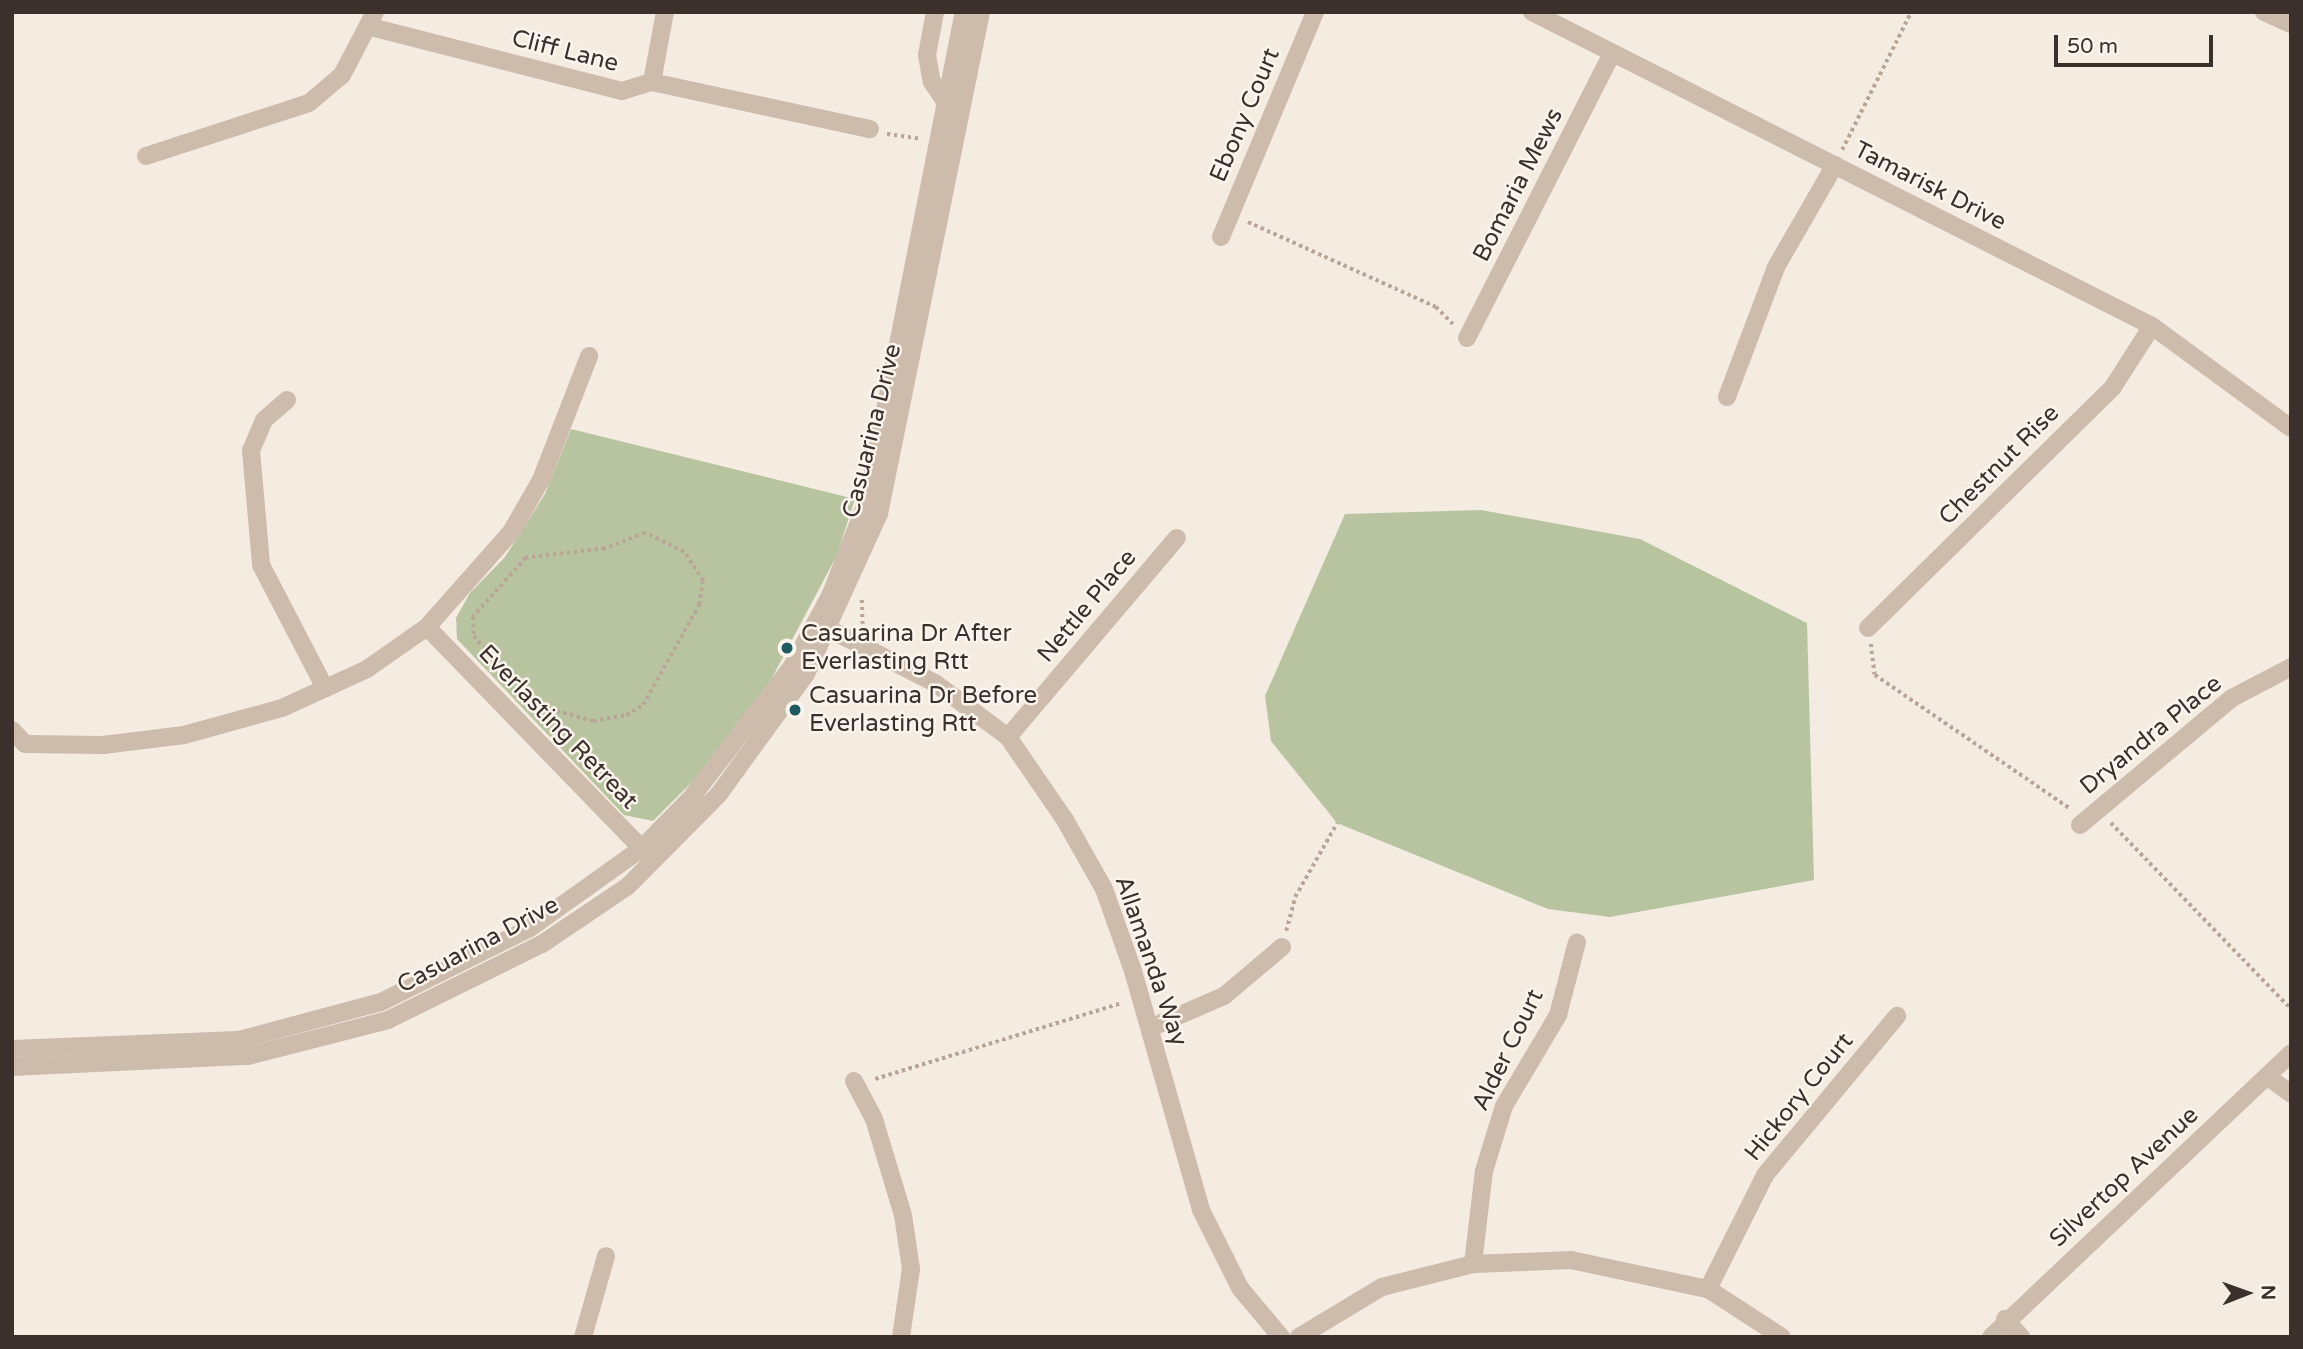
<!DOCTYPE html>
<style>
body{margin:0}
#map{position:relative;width:2303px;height:1349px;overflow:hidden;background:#f4ebe1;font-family:"Varela Round",sans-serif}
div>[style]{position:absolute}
.green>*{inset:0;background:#b8c4a0}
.path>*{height:3.5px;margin-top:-1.75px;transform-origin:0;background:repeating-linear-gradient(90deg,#b9a596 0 3.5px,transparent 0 7px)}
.minor>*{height:18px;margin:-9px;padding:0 9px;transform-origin:9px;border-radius:9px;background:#cdbbac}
.dots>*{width:19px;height:19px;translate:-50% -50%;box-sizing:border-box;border:4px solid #fbf5ee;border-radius:50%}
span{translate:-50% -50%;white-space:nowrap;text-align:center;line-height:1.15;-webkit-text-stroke:5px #fbf5ee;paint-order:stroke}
.street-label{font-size:24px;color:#3b302b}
.poi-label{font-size:24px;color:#3b302b}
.left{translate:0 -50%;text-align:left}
.frame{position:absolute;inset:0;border:14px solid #3b302b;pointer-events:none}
.north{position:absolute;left:2212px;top:1258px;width:70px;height:70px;-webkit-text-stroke:5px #fbf5ee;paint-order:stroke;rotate:89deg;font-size:19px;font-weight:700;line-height:28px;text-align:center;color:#3b302b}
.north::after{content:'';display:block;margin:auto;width:24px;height:32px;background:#3b302b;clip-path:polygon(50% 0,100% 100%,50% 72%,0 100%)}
.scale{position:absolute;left:2054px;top:35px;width:159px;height:32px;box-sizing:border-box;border:4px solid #3b302b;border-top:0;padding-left:9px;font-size:21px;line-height:24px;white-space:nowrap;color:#3b302b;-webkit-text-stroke:5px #fbf5ee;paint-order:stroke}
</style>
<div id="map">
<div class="green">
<div style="clip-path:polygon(571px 429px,855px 499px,837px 555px,764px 693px,725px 749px,653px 821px,624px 815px,457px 639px,456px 618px,470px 593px,505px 557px,545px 494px)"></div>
<div style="clip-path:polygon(1481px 510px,1640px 539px,1807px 623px,1814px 880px,1610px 917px,1548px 909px,1337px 823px,1271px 741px,1265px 696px,1345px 514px)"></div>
</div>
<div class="path">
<div style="left:887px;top:134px;width:34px;rotate:8deg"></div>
<div style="left:1842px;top:150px;width:154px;rotate:-63.4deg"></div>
<div style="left:1248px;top:222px;width:206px;rotate:24.3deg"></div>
<div style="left:1436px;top:307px;width:24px;rotate:45deg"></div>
<div style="left:862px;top:600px;width:24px;rotate:88deg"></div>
<div style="left:1871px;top:644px;width:31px;rotate:83deg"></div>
<div style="left:1875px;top:675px;width:237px;rotate:34.4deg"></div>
<div style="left:480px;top:654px;width:7px;rotate:-34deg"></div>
<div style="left:486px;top:650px;width:81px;rotate:45deg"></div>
<div style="left:543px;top:707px;width:52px;rotate:15.6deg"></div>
<div style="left:593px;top:721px;width:34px;rotate:-10deg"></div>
<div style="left:626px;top:715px;width:20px;rotate:-30deg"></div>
<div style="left:643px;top:705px;width:115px;rotate:-60.8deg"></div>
<div style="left:699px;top:605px;width:24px;rotate:-81deg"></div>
<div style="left:703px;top:581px;width:35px;rotate:-123deg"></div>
<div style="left:684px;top:552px;width:43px;rotate:-154deg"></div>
<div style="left:645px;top:533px;width:43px;rotate:158.2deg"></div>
<div style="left:605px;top:549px;width:80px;rotate:173.5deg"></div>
<div style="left:526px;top:558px;width:79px;rotate:131.9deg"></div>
<div style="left:473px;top:617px;width:19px;rotate:87deg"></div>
<div style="left:474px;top:636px;width:18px;rotate:49deg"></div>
<div style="left:2111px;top:823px;width:259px;rotate:45.9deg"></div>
<div style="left:1286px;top:931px;width:35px;rotate:-75deg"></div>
<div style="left:1295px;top:897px;width:85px;rotate:-60.4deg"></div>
<div style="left:875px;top:1079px;width:258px;rotate:-17.1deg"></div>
</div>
<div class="minor">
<div style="left:935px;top:12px;width:44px;rotate:100.5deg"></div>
<div style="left:927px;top:55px;width:27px;rotate:80deg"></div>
<div style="left:932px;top:82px;width:25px;rotate:56deg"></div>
<div style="left:1532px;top:12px;width:695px;rotate:26.86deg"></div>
<div style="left:2152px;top:326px;width:172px;rotate:36.3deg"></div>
<div style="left:2264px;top:12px;width:30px;rotate:24deg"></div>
<div style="left:371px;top:27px;width:259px;rotate:14.3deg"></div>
<div style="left:622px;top:91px;width:31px;rotate:-17deg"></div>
<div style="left:652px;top:82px;width:223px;rotate:12.2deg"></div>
<div style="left:652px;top:82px;width:71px;rotate:-79.5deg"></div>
<div style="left:146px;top:156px;width:171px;rotate:-18deg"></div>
<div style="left:309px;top:103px;width:43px;rotate:-40.3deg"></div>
<div style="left:342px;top:75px;width:71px;rotate:-62.4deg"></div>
<div style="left:1221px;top:237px;width:244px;rotate:-67.3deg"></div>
<div style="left:1467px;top:338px;width:319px;rotate:-63deg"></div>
<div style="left:1727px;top:397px;width:139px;rotate:-69.3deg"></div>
<div style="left:1776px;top:267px;width:118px;rotate:-60deg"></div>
<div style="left:287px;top:400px;width:30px;rotate:139deg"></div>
<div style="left:264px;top:420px;width:33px;rotate:113deg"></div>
<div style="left:251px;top:450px;width:115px;rotate:85deg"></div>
<div style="left:261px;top:565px;width:139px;rotate:62.5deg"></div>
<div style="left:823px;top:626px;width:126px;rotate:27deg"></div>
<div style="left:935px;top:683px;width:91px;rotate:36.5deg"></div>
<div style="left:1008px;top:737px;width:101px;rotate:55.5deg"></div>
<div style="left:1065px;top:820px;width:79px;rotate:60.5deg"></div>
<div style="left:1104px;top:889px;width:87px;rotate:70.5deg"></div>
<div style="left:1133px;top:971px;width:248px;rotate:74.1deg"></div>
<div style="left:1201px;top:1210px;width:87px;rotate:63.4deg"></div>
<div style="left:1240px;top:1288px;width:64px;rotate:50.1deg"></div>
<div style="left:427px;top:627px;width:319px;rotate:45.9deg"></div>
<div style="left:1868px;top:628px;width:344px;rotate:-44.5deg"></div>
<div style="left:2113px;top:387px;width:72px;rotate:-57.4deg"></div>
<div style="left:12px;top:730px;width:19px;rotate:47deg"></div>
<div style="left:25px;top:744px;width:78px;rotate:0.7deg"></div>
<div style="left:103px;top:745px;width:82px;rotate:-7deg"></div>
<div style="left:184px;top:735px;width:102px;rotate:-15.4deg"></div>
<div style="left:282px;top:708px;width:94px;rotate:-24.6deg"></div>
<div style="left:367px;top:669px;width:73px;rotate:-35deg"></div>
<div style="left:427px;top:627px;width:127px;rotate:-48.5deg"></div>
<div style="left:511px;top:532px;width:60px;rotate:-60deg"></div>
<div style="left:541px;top:480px;width:133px;rotate:-68.8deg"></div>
<div style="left:1008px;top:737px;width:261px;rotate:-49.7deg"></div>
<div style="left:2080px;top:825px;width:198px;rotate:-39.9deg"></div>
<div style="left:2232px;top:698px;width:67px;rotate:-27.7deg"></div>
<div style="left:1150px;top:1028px;width:81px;rotate:-23.4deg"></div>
<div style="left:1224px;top:996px;width:76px;rotate:-40.2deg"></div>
<div style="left:12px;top:1049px;width:227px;rotate:-2.3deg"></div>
<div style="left:239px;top:1040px;width:147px;rotate:-15deg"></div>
<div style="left:381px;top:1002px;width:166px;rotate:-26.4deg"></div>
<div style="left:530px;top:928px;width:138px;rotate:-35.5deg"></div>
<div style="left:642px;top:848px;width:70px;rotate:-45.6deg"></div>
<div style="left:691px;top:798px;width:168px;rotate:-52.5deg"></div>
<div style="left:793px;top:665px;width:81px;rotate:-61.8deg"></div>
<div style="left:831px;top:594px;width:100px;rotate:-68.8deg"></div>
<div style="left:867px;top:501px;width:499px;rotate:-78.8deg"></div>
<div style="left:12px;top:1067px;width:236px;rotate:-2.7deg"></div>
<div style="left:248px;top:1056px;width:145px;rotate:-14.4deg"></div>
<div style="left:388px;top:1020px;width:172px;rotate:-26.3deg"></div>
<div style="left:542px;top:944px;width:104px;rotate:-34deg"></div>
<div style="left:628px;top:886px;width:129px;rotate:-45.3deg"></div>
<div style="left:719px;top:794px;width:148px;rotate:-54.1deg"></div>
<div style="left:806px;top:674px;width:176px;rotate:-65.5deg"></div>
<div style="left:879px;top:514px;width:512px;rotate:-78.51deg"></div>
<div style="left:2268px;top:1077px;width:29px;rotate:36deg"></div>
<div style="left:854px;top:1081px;width:43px;rotate:62.2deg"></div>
<div style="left:874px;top:1119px;width:100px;rotate:73.2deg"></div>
<div style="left:903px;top:1215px;width:55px;rotate:81.6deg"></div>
<div style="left:911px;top:1269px;width:69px;rotate:98.4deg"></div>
<div style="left:1473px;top:1264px;width:94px;rotate:-83.3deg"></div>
<div style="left:1484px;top:1171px;width:68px;rotate:-72.9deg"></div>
<div style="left:1504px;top:1106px;width:106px;rotate:-59.3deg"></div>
<div style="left:1558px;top:1015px;width:75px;rotate:-75.4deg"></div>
<div style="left:1708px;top:1289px;width:127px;rotate:-63.4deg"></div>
<div style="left:1765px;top:1175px;width:207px;rotate:-50.3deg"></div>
<div style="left:2005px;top:1319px;width:24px;rotate:48deg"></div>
<div style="left:583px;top:1337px;width:84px;rotate:-74.1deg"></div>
<div style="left:1299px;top:1337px;width:97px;rotate:-31.1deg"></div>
<div style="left:1382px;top:1287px;width:94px;rotate:-14.2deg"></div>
<div style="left:1473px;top:1264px;width:98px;rotate:-2.3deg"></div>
<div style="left:1571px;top:1260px;width:140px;rotate:12deg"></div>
<div style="left:1708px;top:1289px;width:88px;rotate:33deg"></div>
<div style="left:1991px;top:1337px;width:413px;rotate:-43.4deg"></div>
</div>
<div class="dots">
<div style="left:787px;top:648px;background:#1f5a5e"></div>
<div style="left:795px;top:710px;background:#1f5a5e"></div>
</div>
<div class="street-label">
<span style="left:565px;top:51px;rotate:14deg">Cliff Lane</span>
<span style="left:1245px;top:115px;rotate:-67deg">Ebony Court</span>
<span style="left:1518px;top:185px;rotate:-63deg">Bomaria Mews</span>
<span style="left:1930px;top:186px;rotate:27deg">Tamarisk Drive</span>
<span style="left:872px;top:431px;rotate:-76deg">Casuarina Drive</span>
<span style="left:1999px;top:465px;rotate:-45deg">Chestnut Rise</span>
<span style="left:1087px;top:606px;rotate:-50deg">Nettle Place</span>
<span style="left:558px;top:727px;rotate:46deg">Everlasting Retreat</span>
<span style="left:2151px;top:735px;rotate:-39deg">Dryandra Place</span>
<span style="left:478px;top:945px;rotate:-28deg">Casuarina Drive</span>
<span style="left:1151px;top:961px;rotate:71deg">Allamanda Way</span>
<span style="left:1508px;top:1050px;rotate:-64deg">Alder Court</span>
<span style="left:1799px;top:1097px;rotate:-51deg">Hickory Court</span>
<span style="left:2124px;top:1177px;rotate:-43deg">Silvertop Avenue</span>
</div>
<div class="poi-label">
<span class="left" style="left:801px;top:648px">Casuarina Dr After<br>Everlasting Rtt</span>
<span class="left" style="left:809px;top:710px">Casuarina Dr Before<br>Everlasting Rtt</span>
</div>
<div class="frame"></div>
<div class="north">N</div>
<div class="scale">50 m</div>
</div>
